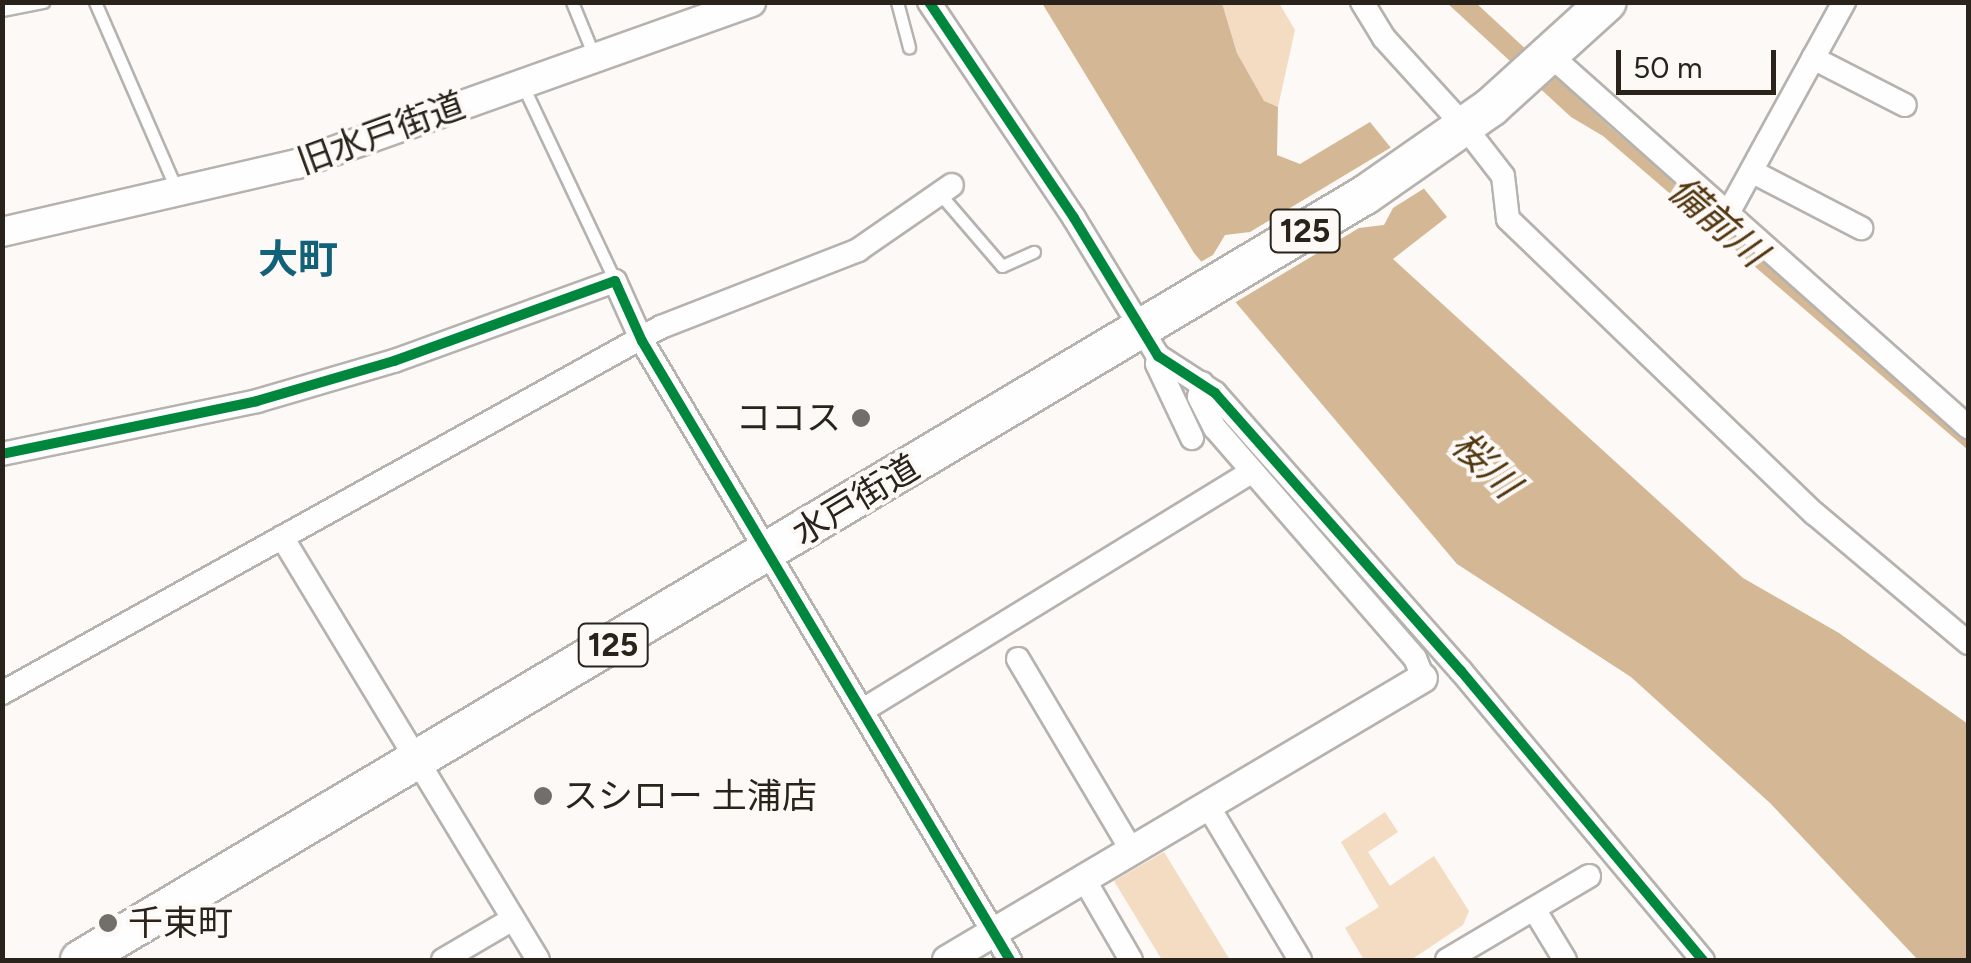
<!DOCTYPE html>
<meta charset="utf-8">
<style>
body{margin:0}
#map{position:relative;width:1971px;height:963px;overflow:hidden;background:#fcf9f7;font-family:Figtree,"Noto Sans JP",sans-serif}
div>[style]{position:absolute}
.green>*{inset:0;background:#f3dcc2}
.water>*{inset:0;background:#d4b795}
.pier>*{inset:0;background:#fcf9f7}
.roads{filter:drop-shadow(2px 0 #b6b2ae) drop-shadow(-2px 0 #b6b2ae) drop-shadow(0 2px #b6b2ae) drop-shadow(0 -2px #b6b2ae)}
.service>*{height:11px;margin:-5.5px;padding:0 5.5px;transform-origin:5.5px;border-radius:5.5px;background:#fffefe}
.minor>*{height:22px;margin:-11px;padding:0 11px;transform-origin:11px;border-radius:11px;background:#fffefe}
.tertiary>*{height:28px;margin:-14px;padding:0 14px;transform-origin:14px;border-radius:14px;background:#fffefe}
.trunk>*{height:38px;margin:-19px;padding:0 19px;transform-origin:19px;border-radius:19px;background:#fffefe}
.cycleway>*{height:10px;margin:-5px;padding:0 5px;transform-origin:5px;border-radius:5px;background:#00873e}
.dots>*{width:28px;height:28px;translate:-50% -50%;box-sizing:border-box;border:5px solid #fdf9f6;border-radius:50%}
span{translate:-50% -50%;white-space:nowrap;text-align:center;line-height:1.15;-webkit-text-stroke:8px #fdf9f6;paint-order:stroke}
.shield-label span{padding:2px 8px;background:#fdf9f6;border:2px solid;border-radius:8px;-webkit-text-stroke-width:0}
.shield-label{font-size:32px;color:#29231c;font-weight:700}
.street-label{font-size:35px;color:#29231c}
.poi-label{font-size:35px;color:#29231c}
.right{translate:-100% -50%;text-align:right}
.left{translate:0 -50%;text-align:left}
.water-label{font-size:38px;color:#523610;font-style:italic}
.quarter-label{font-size:40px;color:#116178;font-weight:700}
.frame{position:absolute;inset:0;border:5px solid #29231c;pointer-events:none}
.scale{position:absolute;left:1616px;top:50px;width:160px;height:45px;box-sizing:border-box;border:5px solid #29231c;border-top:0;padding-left:12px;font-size:30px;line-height:35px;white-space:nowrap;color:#29231c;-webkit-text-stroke:8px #fdf9f6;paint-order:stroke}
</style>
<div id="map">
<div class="green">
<div style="clip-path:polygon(1222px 3px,1279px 3px,1295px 30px,1278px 107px,1264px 102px,1237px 53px)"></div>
<div style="clip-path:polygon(1385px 812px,1398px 832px,1368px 852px,1390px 886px,1434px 856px,1469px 911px,1463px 925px,1411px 960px,1364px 960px,1345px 928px,1379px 907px,1341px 842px)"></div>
<div style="clip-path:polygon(1164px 852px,1230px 960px,1162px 960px,1114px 881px)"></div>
</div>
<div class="water">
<div style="clip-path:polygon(1042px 3px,1222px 3px,1237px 53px,1264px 101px,1278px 107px,1277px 155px,1300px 164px,1370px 122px,1447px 217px,1393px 259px,1743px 578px,1839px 633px,1968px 724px,1968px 960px,1918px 960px,1770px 803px,1631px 677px,1457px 564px,1194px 253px)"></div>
<div style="clip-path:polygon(1447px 3px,1476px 3px,1610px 127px,1968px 435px,1968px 450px,1603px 136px,1571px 117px)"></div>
</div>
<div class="pier">
<div style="clip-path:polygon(1395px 145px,1428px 186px,1393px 208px,1384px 225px,1359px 228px,1231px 305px,1197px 264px,1213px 255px,1225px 235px,1250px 232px)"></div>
</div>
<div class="roads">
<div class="service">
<div style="left:95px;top:2px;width:206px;rotate:66.5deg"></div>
<div style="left:572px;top:2px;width:58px;rotate:67.8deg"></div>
<div style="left:897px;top:2px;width:47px;rotate:75.1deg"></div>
<div style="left:2px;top:10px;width:42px;rotate:-11deg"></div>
<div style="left:523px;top:86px;width:216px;rotate:64.7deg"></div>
<div style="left:940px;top:194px;width:95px;rotate:49.3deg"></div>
<div style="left:1002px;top:266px;width:35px;rotate:-24deg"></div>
</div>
<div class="minor">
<div style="left:929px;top:2px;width:260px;rotate:56.1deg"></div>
<div style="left:1074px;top:218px;width:162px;rotate:58.7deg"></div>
<div style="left:1158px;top:356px;width:68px;rotate:33deg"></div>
<div style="left:1215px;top:393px;width:371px;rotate:48.5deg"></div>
<div style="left:1461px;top:671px;width:377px;rotate:50.1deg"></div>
<div style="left:1362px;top:2px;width:42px;rotate:58.6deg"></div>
<div style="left:1384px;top:38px;width:120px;rotate:47.7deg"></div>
<div style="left:1465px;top:127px;width:62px;rotate:52.2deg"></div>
<div style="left:1503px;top:176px;width:43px;rotate:83.4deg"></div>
<div style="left:1508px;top:219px;width:426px;rotate:43.9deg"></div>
<div style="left:1815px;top:514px;width:200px;rotate:40.1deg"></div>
<div style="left:1550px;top:55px;width:560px;rotate:41.67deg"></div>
<div style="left:1813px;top:58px;width:103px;rotate:27.1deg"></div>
<div style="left:1753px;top:172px;width:122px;rotate:27.4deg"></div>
<div style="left:1727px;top:215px;width:243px;rotate:-61.2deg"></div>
<div style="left:1158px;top:356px;width:8px;rotate:97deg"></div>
<div style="left:1157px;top:364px;width:82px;rotate:64.7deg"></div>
<div style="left:1202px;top:383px;width:14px;rotate:102deg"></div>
<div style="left:1199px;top:397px;width:35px;rotate:63deg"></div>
<div style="left:1215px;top:428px;width:305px;rotate:49deg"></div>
<div style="left:1415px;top:658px;width:22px;rotate:68deg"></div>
<div style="left:2px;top:454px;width:260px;rotate:-11.7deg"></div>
<div style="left:257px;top:401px;width:143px;rotate:-16.3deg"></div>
<div style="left:394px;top:361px;width:235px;rotate:-19.9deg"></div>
<div style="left:615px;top:281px;width:66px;rotate:65.8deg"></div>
<div style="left:642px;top:341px;width:720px;rotate:59.27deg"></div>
<div style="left:282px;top:537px;width:494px;rotate:58.8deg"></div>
<div style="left:1018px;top:659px;width:223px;rotate:59.3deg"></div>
<div style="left:2px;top:693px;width:754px;rotate:-29.05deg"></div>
<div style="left:661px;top:327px;width:212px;rotate:-21.3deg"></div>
<div style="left:858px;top:250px;width:114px;rotate:-34.7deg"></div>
<div style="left:863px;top:710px;width:456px;rotate:-31.5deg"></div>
<div style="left:1208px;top:806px;width:179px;rotate:59.1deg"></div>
<div style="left:1084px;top:879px;width:94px;rotate:59.9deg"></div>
<div style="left:1534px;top:909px;width:60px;rotate:58.7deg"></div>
<div style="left:443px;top:960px;width:81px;rotate:-30.4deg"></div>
<div style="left:1447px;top:960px;width:165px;rotate:-30.6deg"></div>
</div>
<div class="tertiary">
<div style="left:2px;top:232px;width:303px;rotate:-13deg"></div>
<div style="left:297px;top:164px;width:482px;rotate:-19.6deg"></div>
<div style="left:947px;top:960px;width:553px;rotate:-30.64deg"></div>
</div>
<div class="trunk">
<div style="left:80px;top:960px;width:1495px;rotate:-30.77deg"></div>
<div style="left:1365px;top:195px;width:154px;rotate:-34.9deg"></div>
<div style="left:1491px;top:107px;width:156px;rotate:-42.2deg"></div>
</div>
</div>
<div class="cycleway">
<div style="left:929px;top:2px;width:260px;rotate:56.1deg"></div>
<div style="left:1074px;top:218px;width:162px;rotate:58.7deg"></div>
<div style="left:1158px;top:356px;width:68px;rotate:33deg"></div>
<div style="left:1215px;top:393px;width:371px;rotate:48.5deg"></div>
<div style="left:1461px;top:671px;width:377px;rotate:50.1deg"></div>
<div style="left:2px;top:454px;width:260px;rotate:-11.7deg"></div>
<div style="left:257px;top:401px;width:143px;rotate:-16.3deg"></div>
<div style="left:394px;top:361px;width:235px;rotate:-19.9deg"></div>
<div style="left:615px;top:281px;width:66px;rotate:65.8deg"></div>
<div style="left:642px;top:341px;width:720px;rotate:59.27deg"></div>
</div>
<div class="dots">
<div style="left:861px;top:418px;background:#736e69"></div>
<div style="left:543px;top:796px;background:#736e69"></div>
<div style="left:108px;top:923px;background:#736e69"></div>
</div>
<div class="shield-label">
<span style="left:1305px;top:231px">125</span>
<span style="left:613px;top:645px">125</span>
</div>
<div class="street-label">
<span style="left:381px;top:133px;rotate:-20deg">旧水戸街道</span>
<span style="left:856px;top:500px;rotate:-31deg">水戸街道</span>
</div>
<div class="poi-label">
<span class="right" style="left:841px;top:418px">ココス</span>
<span class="left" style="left:563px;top:796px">スシロー 土浦店</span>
<span class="left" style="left:128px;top:923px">千束町</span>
</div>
<div class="water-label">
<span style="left:1717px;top:222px;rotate:41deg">備前川</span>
<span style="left:1485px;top:465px;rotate:44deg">桜川</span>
</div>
<div class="quarter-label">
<span style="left:298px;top:259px">大町</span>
</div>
<div class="frame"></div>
<div class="scale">50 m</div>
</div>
